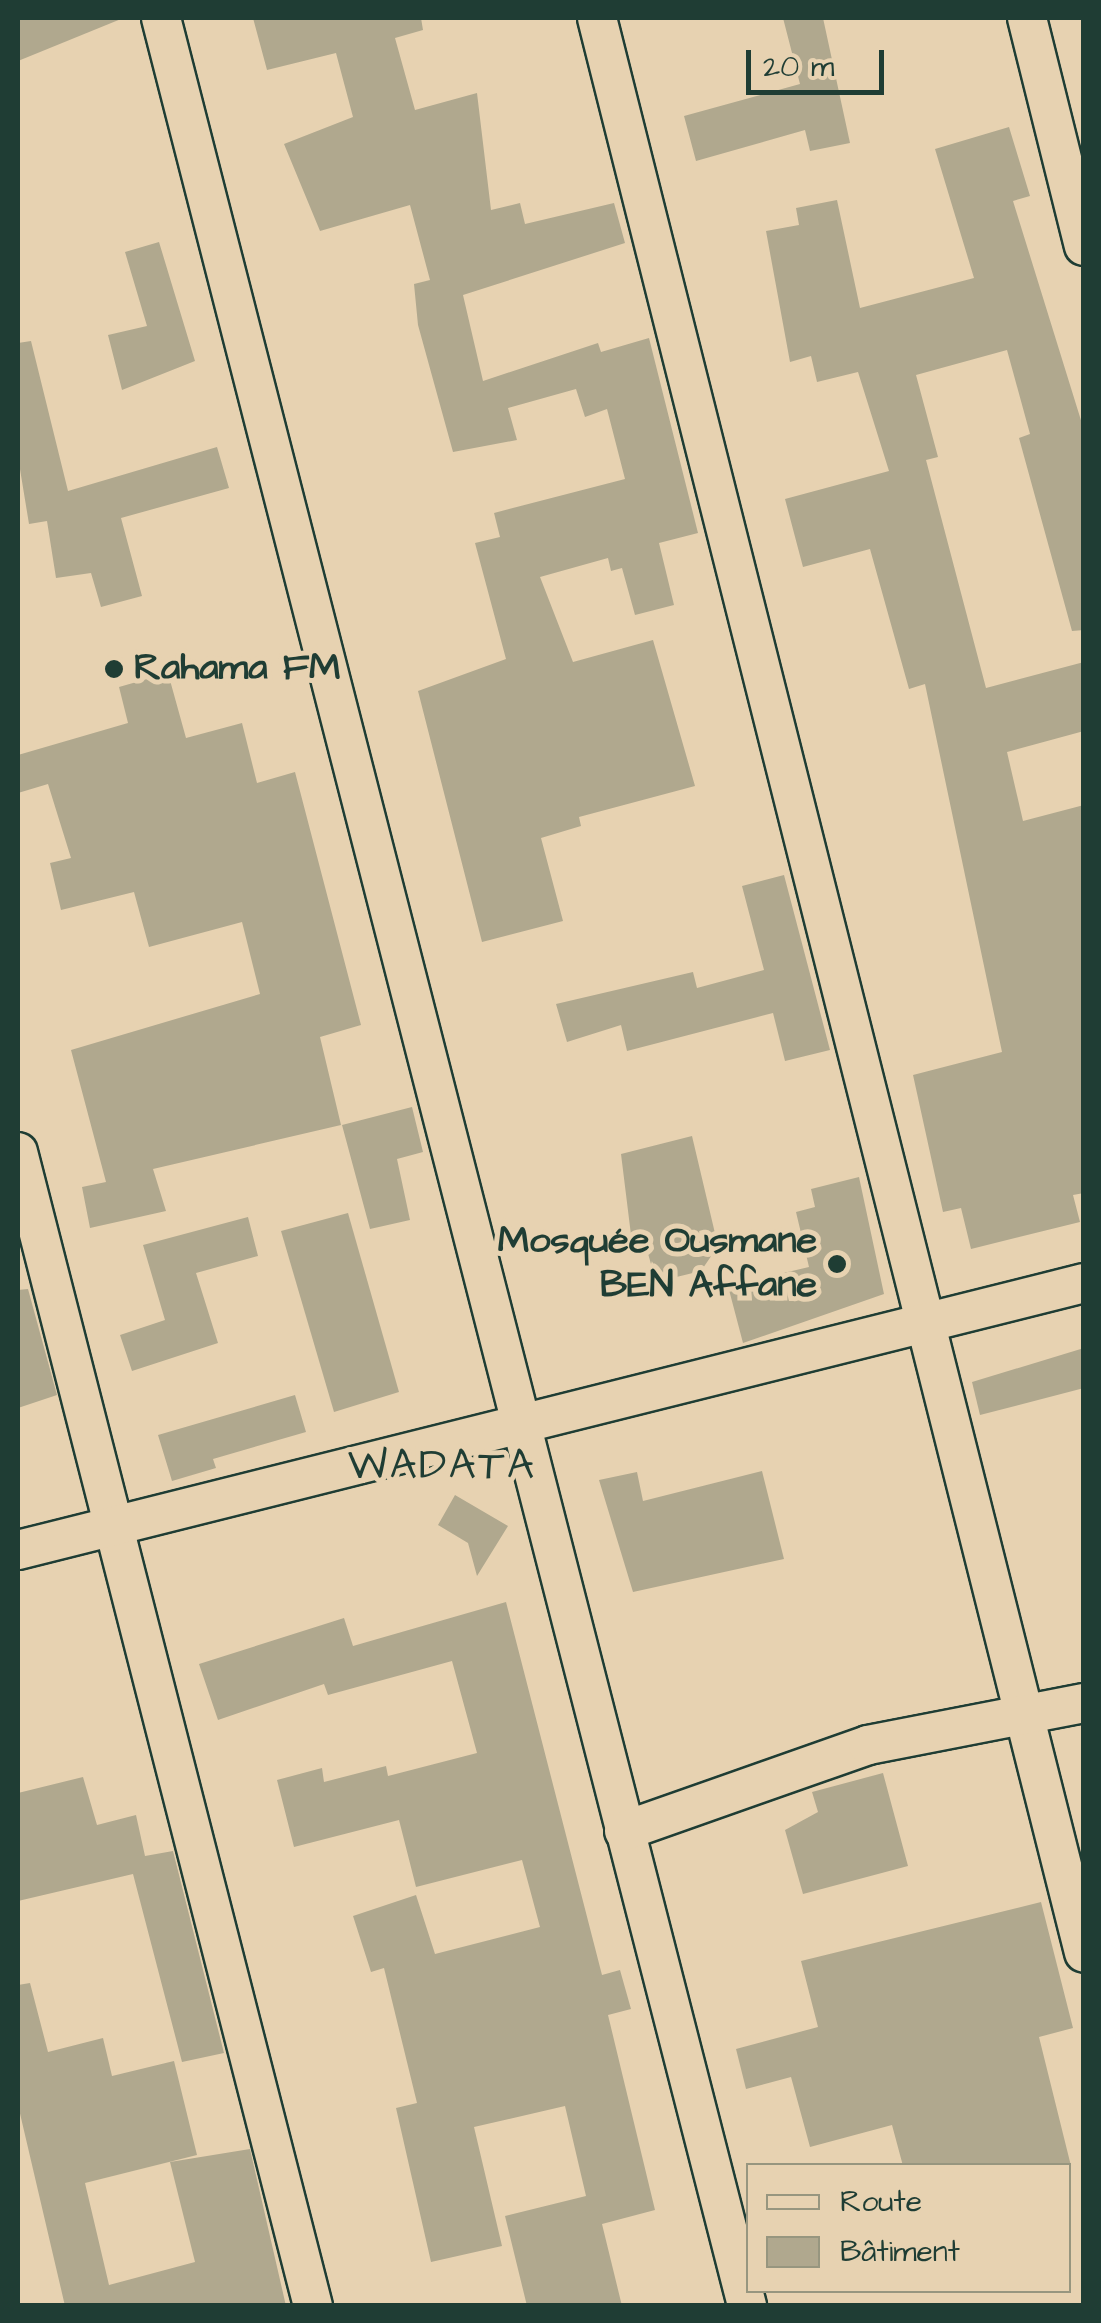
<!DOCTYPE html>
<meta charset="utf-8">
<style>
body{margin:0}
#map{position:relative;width:1101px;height:2323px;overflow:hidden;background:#e7d2b1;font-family:"Architects Daughter",sans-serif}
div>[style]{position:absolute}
.building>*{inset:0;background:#b0a88e}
.roads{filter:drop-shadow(2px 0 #1f3d34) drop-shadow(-2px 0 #1f3d34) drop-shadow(0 2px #1f3d34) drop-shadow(0 -2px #1f3d34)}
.street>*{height:38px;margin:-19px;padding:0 19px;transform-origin:19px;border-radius:19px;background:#e7d2b1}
.dots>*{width:28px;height:28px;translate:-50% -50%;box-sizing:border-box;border:5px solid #e7d2b1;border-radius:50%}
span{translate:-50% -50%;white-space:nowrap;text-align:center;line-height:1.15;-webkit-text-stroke:10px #e7d2b1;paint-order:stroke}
.poi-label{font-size:38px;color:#1f3d34;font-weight:700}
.left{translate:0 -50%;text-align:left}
.right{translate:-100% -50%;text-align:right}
.quarter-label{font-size:42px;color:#1f3d34;letter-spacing:2.5px}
.frame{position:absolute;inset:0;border:20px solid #1f3d34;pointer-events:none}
.legend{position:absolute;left:746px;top:2163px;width:325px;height:130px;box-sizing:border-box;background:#e7d2b1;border:2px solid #97967f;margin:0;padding:12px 18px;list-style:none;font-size:30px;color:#1f3d34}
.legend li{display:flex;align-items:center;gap:20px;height:50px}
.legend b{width:50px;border:2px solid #97967f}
.scale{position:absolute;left:746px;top:50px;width:138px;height:45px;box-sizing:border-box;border:5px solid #1f3d34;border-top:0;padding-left:12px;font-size:30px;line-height:35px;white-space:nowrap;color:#1f3d34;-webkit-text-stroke:8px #e7d2b1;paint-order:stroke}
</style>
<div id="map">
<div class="building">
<div style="clip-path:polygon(18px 18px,120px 18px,121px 19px,18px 61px)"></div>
<div style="clip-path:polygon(253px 18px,421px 18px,423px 30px,395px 38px,415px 110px,477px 93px,491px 210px,520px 203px,525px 224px,614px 203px,625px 243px,463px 295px,483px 381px,598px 343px,601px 352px,649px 338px,698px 533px,659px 543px,674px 605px,635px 615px,622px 568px,611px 571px,608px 558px,540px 577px,573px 662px,653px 640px,695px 786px,579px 817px,581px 826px,541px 838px,563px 921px,482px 942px,418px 691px,506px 659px,475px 543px,500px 537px,494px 513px,625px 479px,607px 409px,585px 417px,576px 389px,508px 408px,517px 440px,453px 452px,418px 325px,414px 284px,430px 280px,410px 205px,320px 231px,284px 144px,353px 117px,336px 53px,267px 70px)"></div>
<div style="clip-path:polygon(783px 18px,823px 18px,850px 143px,810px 151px,805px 130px,696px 161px,684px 116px,800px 84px)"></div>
<div style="clip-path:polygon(1009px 127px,1030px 196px,1013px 201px,1084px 430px,1084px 630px,1072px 631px,1019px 438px,1030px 434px,1007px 350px,916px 375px,938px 457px,926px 460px,986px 688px,1084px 662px,1084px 731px,1007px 752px,1023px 821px,1084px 805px,1084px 1193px,1073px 1195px,1080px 1222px,971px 1249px,961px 1208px,943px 1212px,913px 1075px,1002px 1052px,925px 684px,909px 689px,870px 549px,803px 567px,785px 499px,889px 471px,858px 372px,817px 382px,811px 356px,790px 362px,766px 231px,799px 225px,796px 208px,837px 200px,860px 308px,974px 278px,935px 149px)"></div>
<div style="clip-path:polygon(159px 242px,195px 361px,122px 390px,108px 335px,147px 326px,125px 252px)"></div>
<div style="clip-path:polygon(31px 341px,68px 491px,217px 447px,229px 488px,121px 518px,142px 596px,101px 607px,91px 573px,56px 578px,47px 521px,29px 524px,18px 457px,18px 343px)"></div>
<div style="clip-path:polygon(168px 673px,186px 738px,242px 723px,257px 783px,295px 772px,361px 1025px,320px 1037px,341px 1125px,153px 1169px,166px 1211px,90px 1228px,82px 1187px,106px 1182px,71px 1050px,260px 994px,242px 922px,149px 947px,134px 892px,61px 910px,50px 863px,71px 858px,48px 784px,18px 793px,18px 755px,128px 723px,119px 687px)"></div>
<div style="clip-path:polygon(784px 875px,830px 1050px,785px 1061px,773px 1013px,627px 1051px,621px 1025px,567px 1042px,556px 1004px,693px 972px,697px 988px,764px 970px,742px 886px)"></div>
<div style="clip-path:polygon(412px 1107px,423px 1152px,397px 1159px,410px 1220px,370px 1229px,342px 1125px)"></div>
<div style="clip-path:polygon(692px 1136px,718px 1246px,701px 1271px,656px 1282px,642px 1232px,631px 1235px,621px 1154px)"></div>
<div style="clip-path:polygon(859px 1177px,884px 1294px,743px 1343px,728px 1286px,809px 1267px,796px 1212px,815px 1207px,811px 1189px)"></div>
<div style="clip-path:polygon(348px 1213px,399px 1392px,334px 1412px,281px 1231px)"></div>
<div style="clip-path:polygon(248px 1217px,258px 1256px,196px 1273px,218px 1343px,132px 1371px,120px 1335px,165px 1320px,143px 1245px)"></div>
<div style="clip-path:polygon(28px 1289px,57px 1395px,18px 1408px,18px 1290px)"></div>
<div style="clip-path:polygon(1084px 1348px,1084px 1388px,980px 1415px,972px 1382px)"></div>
<div style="clip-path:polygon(295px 1395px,306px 1432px,213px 1459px,216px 1468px,172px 1481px,158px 1435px)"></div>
<div style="clip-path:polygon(762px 1471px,784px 1559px,633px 1592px,599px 1480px,637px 1472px,643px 1501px)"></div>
<div style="clip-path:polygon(455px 1495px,508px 1526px,477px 1576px,468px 1543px,438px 1525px)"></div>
<div style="clip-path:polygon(506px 1602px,602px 1975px,620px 1970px,631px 2009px,608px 2015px,655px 2210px,602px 2224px,622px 2306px,527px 2306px,505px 2216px,586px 2196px,565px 2106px,474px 2127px,502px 2246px,431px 2262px,396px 2108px,417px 2103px,384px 1968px,371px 1972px,353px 1916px,416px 1895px,435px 1954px,540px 1927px,522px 1860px,416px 1887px,399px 1820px,294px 1847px,277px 1780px,322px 1768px,324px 1782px,386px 1766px,388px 1776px,477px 1753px,452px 1661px,328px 1695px,324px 1684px,218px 1720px,199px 1664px,344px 1618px,353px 1646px)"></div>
<div style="clip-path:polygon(883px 1773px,908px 1866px,803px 1894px,785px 1830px,818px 1812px,812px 1792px)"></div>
<div style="clip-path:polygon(83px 1777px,97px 1825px,136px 1815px,145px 1856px,173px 1851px,224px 2053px,182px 2062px,133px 1874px,18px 1901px,18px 1793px)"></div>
<div style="clip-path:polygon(1041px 1902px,1073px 2028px,1039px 2037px,1071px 2166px,903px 2166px,892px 2125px,810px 2147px,791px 2077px,746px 2089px,736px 2049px,818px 2027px,801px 1961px)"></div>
<div style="clip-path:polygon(30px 1983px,48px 2052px,103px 2038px,112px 2076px,174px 2061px,197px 2155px,85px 2183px,109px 2285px,195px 2262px,170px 2162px,250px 2149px,286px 2306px,65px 2306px,18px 2105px,18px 1985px)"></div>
</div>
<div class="roads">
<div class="street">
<div style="left:161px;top:18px;width:2362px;rotate:75.63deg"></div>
<div style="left:597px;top:18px;width:1995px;rotate:75.87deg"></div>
<div style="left:1027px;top:18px;width:235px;rotate:76deg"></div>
<div style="left:18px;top:1152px;width:1191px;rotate:75.66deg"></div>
<div style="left:18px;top:1550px;width:1099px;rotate:-14.06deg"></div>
<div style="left:624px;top:1831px;width:259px;rotate:-19.4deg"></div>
<div style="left:868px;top:1745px;width:220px;rotate:-11deg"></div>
</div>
</div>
<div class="dots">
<div style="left:114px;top:669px;background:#1f3d34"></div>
<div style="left:837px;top:1264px;background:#1f3d34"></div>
</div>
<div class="poi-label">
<span class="left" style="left:134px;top:669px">Rahama FM</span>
<span class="right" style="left:817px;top:1264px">Mosquée Ousmane<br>BEN Affane</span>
</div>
<div class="quarter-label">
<span style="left:442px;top:1466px">WADATA</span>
</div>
<div class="frame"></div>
<ul class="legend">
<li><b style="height:12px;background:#e7d2b1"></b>Route</li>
<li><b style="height:28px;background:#b0a88e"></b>Bâtiment</li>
</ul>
<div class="scale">20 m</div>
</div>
